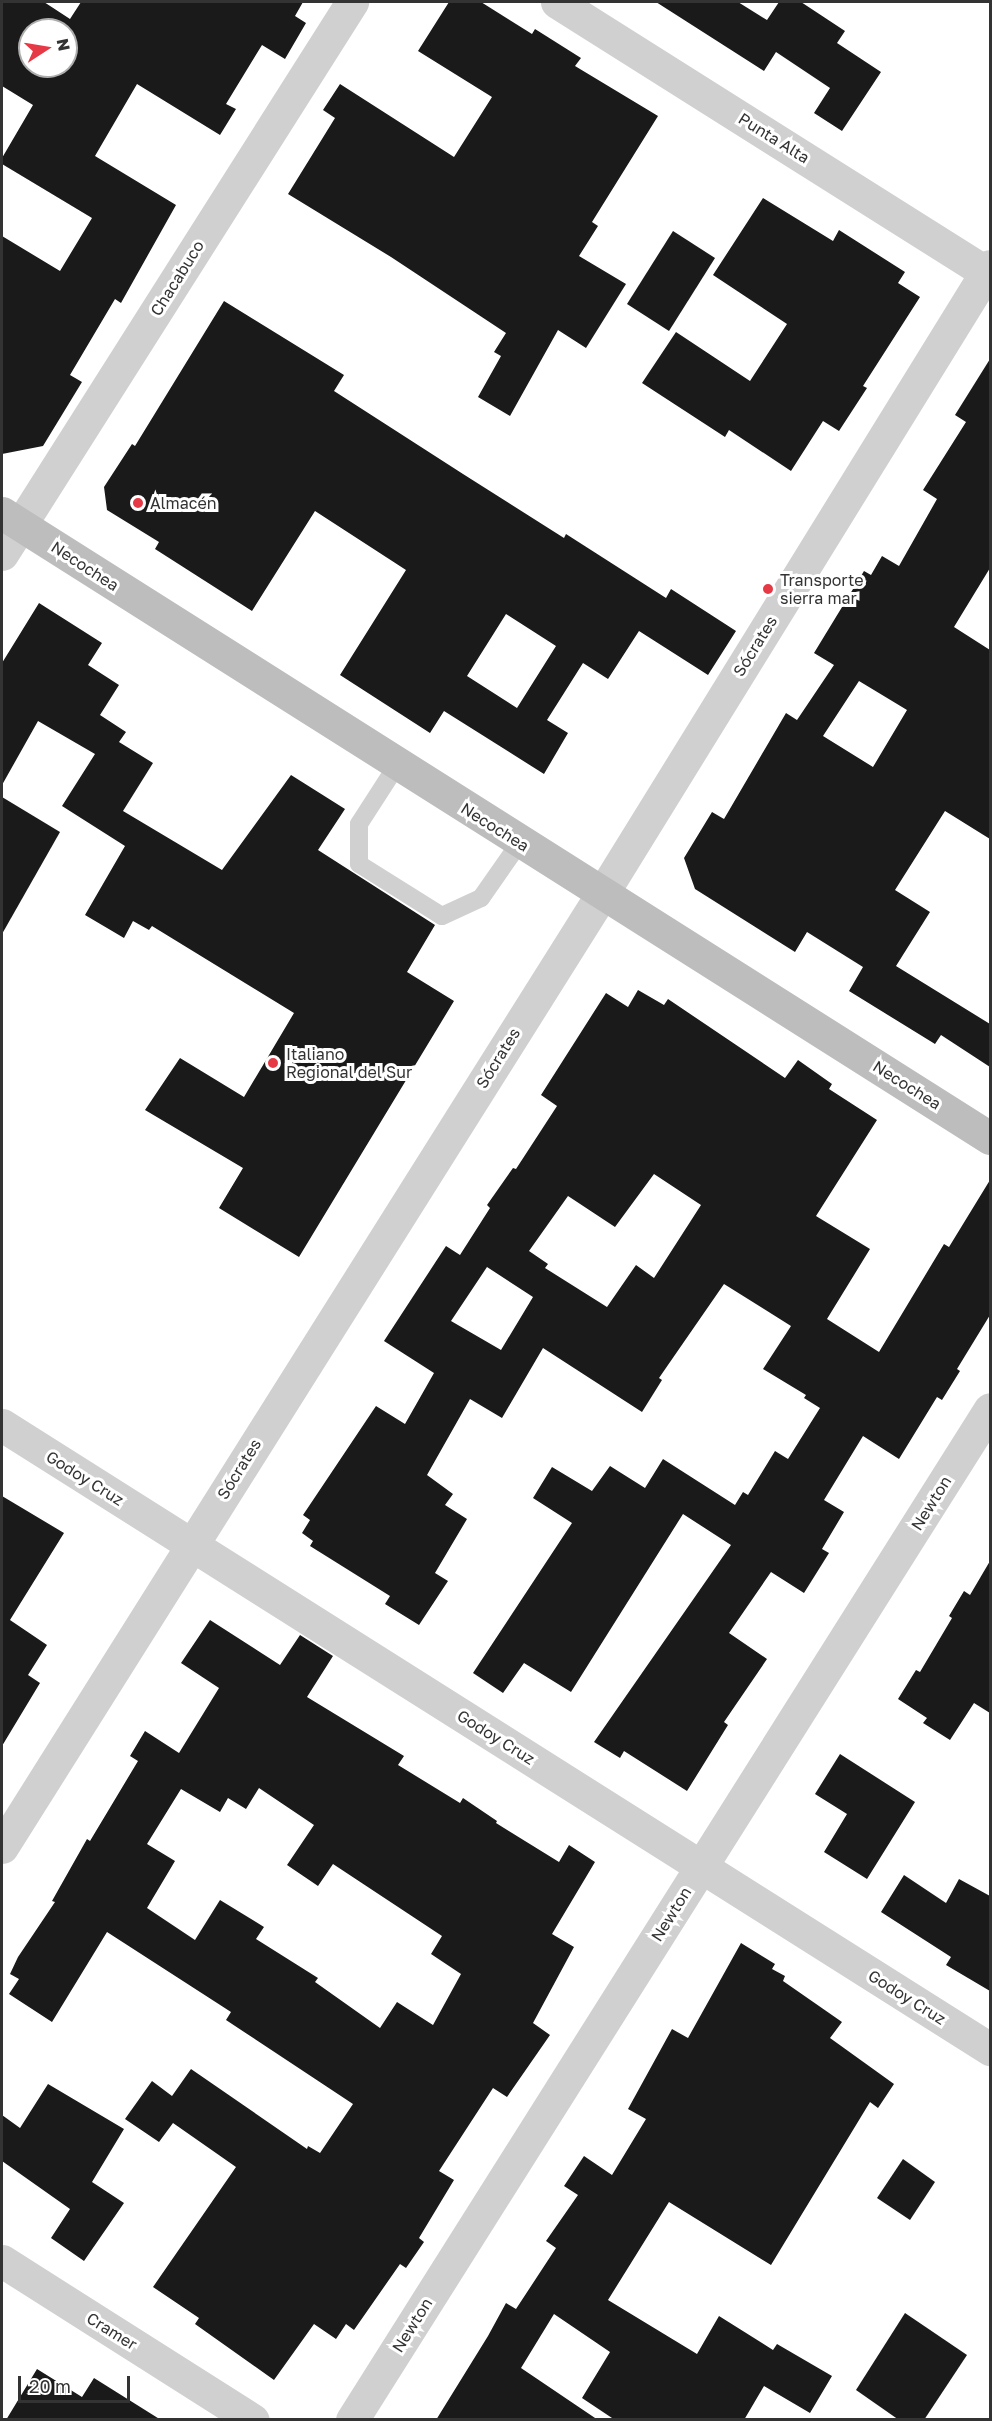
<!DOCTYPE html>
<meta charset="utf-8">
<style>
body{margin:0}
#map{position:relative;width:992px;height:2421px;overflow:hidden;background:#fff;font-family:"Golos Text",sans-serif}
div>[style]{position:absolute}
.building>*{inset:0;background:#1a1a1a}
.lane>*{height:18px;margin:-9px;padding:0 9px;transform-origin:9px;border-radius:9px;background:#d0d0d0}
.street>*{height:33px;margin:-16.5px;padding:0 16.5px;transform-origin:16.5px;border-radius:16.5px;background:#d0d0d0}
.secondary>*{height:33px;margin:-16.5px;padding:0 16.5px;transform-origin:16.5px;border-radius:16.5px;background:#bdbdbd}
.dots>*{width:16px;height:16px;translate:-50% -50%;box-sizing:border-box;border:3px solid #fff;border-radius:50%}
span{translate:-50% -50%;white-space:nowrap;text-align:center;line-height:1.15;-webkit-text-stroke:6px #fff;paint-order:stroke}
.street-label{font-size:16px;color:#333}
.poi-label{font-size:16px;color:#333}
.left{translate:0 -50%;text-align:left}
.frame{position:absolute;inset:0;border:3px solid #333;pointer-events:none}
.north{position:absolute;left:18px;top:18px;width:60px;height:60px;box-sizing:border-box;background:#fff;border:2px solid #adadad;border-radius:50%;rotate:78deg;font-size:16px;font-weight:700;line-height:24px;text-align:center;color:#333}
.north::after{content:'';display:block;margin:auto;width:21px;height:27px;background:#e63946;clip-path:polygon(50% 0,100% 100%,50% 72%,0 100%)}
.scale{position:absolute;left:18px;top:2376px;width:112px;height:27px;box-sizing:border-box;border:3px solid #333;border-top:0;padding-left:8px;font-size:18px;line-height:21px;white-space:nowrap;color:#333;-webkit-text-stroke:4px #fff;paint-order:stroke}
</style>
<div id="map">
<div class="building">
<div style="clip-path:polygon(evenodd,2px 2px,44px 2px,70px 19px,81px 2px,303px 2px,295px 16px,306px 23px,285px 59px,262px 45px,226px 104px,236px 109px,220px 135px,137px 84px,95px 156px,176px 205px,121px 303px,115px 299px,70px 375px,82px 382px,43px 446px,2px 454px,2px 236px,60px 271px,92px 218px,2px 164px,2px 158px,33px 105px,2px 86px,2px 2px,30px 30px,66px 30px,66px 66px,30px 66px,30px 30px)"></div>
<div style="clip-path:polygon(449px 2px,481px 2px,532px 34px,535px 29px,581px 58px,575px 66px,658px 116px,592px 222px,598px 226px,579px 256px,626px 284px,586px 348px,558px 330px,510px 416px,478px 397px,501px 356px,494px 352px,506px 333px,391px 257px,288px 194px,335px 118px,323px 110px,340px 84px,454px 157px,492px 97px,418px 51px)"></div>
<div style="clip-path:polygon(656px 2px,738px 2px,767px 20px,779px 2px,801px 2px,845px 31px,837px 43px,881px 72px,842px 131px,814px 113px,830px 88px,776px 52px,764px 71px)"></div>
<div style="clip-path:polygon(763px 198px,833px 241px,839px 230px,905px 272px,898px 283px,920px 297px,863px 386px,867px 388px,839px 431px,823px 421px,791px 471px,729px 430px,725px 437px,642px 383px,676px 332px,750px 381px,787px 324px,713px 275px)"></div>
<div style="clip-path:polygon(673px 231px,715px 258px,669px 331px,627px 304px)"></div>
<div style="clip-path:polygon(evenodd,224px 301px,344px 375px,334px 391px,463px 474px,564px 538px,566px 534px,666px 598px,671px 589px,736px 631px,708px 675px,639px 631px,608px 679px,583px 663px,547px 720px,568px 733px,544px 774px,444px 711px,430px 733px,340px 675px,406px 570px,315px 511px,252px 611px,155px 549px,159px 542px,107px 510px,104px 487px,132px 444px,135px 446px,224px 301px,506px 614px,556px 646px,517px 708px,467px 676px,506px 614px)"></div>
<div style="clip-path:polygon(evenodd,990px 359px,990px 568px,954px 627px,990px 650px,990px 839px,945px 811px,895px 890px,930px 912px,896px 966px,990px 1024px,990px 1067px,941px 1035px,935px 1044px,849px 991px,863px 967px,807px 932px,795px 952px,695px 889px,684px 858px,712px 812px,724px 819px,786px 713px,797px 720px,834px 665px,814px 653px,864px 571px,871px 575px,882px 556px,899px 566px,937px 499px,923px 490px,966px 422px,955px 415px,990px 359px,859px 681px,907px 710px,873px 767px,823px 736px,859px 681px)"></div>
<div style="clip-path:polygon(39px 603px,102px 643px,88px 665px,119px 685px,100px 715px,126px 732px,119px 742px,153px 763px,123px 811px,222px 870px,291px 775px,345px 809px,318px 850px,435px 925px,407px 972px,454px 1001px,299px 1257px,219px 1208px,243px 1168px,145px 1110px,180px 1058px,244px 1097px,294px 1013px,152px 926px,149px 930px,133px 921px,124px 938px,85px 915px,125px 846px,62px 806px,95px 754px,38px 721px,2px 785px,2px 663px)"></div>
<div style="clip-path:polygon(2px 797px,60px 832px,2px 934px)"></div>
<div style="clip-path:polygon(evenodd,638px 990px,664px 1005px,668px 999px,785px 1078px,798px 1060px,832px 1084px,829px 1089px,877px 1120px,816px 1216px,870px 1249px,827px 1319px,879px 1352px,944px 1244px,949px 1247px,990px 1180px,990px 1315px,957px 1369px,960px 1371px,942px 1400px,937px 1397px,899px 1459px,863px 1436px,824px 1500px,844px 1512px,822px 1549px,829px 1553px,804px 1593px,771px 1572px,729px 1633px,767px 1659px,724px 1722px,728px 1725px,687px 1791px,624px 1751px,620px 1758px,594px 1742px,731px 1545px,683px 1514px,571px 1692px,524px 1663px,503px 1693px,473px 1673px,572px 1523px,533px 1498px,552px 1467px,592px 1491px,610px 1466px,645px 1488px,663px 1459px,735px 1505px,743px 1492px,748px 1495px,775px 1451px,788px 1459px,820px 1408px,804px 1398px,806px 1395px,763px 1369px,791px 1326px,724px 1284px,659px 1378px,662px 1380px,642px 1412px,543px 1348px,502px 1418px,470px 1399px,427px 1475px,453px 1494px,445px 1505px,467px 1519px,435px 1573px,448px 1581px,419px 1625px,385px 1604px,390px 1596px,310px 1546px,313px 1541px,302px 1533px,310px 1520px,303px 1515px,376px 1406px,405px 1424px,434px 1373px,384px 1341px,446px 1246px,460px 1255px,490px 1208px,487px 1205px,513px 1168px,516px 1169px,557px 1106px,541px 1095px,606px 993px,628px 1007px,638px 990px,654px 1174px,701px 1205px,654px 1278px,636px 1265px,607px 1307px,545px 1268px,548px 1264px,529px 1251px,568px 1196px,615px 1227px,654px 1174px,638px 990px,487px 1267px,533px 1297px,501px 1350px,451px 1321px,487px 1267px)"></div>
<div style="clip-path:polygon(2px 1496px,64px 1533px,10px 1620px,47px 1645px,28px 1675px,40px 1683px,2px 1746px)"></div>
<div style="clip-path:polygon(990px 1561px,990px 1713px,974px 1703px,950px 1740px,923px 1723px,927px 1718px,898px 1699px,916px 1670px,920px 1672px,952px 1618px,949px 1616px,964px 1591px,970px 1595px)"></div>
<div style="clip-path:polygon(evenodd,210px 1620px,280px 1665px,300px 1635px,333px 1656px,307px 1697px,404px 1756px,398px 1765px,460px 1803px,463px 1798px,497px 1821px,496px 1823px,559px 1862px,569px 1845px,595px 1862px,552px 1934px,574px 1947px,533px 2023px,550px 2035px,507px 2097px,493px 2088px,439px 2171px,454px 2180px,419px 2238px,424px 2242px,406px 2268px,400px 2264px,354px 2330px,346px 2324px,336px 2339px,314px 2324px,274px 2380px,195px 2324px,199px 2318px,153px 2287px,236px 2167px,173px 2123px,159px 2142px,125px 2119px,152px 2081px,172px 2096px,191px 2069px,307px 2149px,308px 2146px,320px 2153px,353px 2104px,226px 2020px,231px 2012px,107px 1932px,52px 2022px,9px 1994px,19px 1979px,10px 1974px,18px 1957px,55px 1902px,52px 1901px,87px 1839px,90px 1841px,138px 1761px,130px 1756px,145px 1731px,179px 1753px,219px 1688px,181px 1663px,210px 1620px,259px 1788px,314px 1825px,287px 1865px,318px 1886px,333px 1864px,442px 1936px,431px 1954px,461px 1974px,433px 2025px,397px 2002px,380px 2028px,315px 1982px,318px 1978px,256px 1939px,264px 1927px,220px 1900px,195px 1940px,147px 1908px,175px 1861px,147px 1844px,181px 1789px,220px 1812px,228px 1798px,246px 1809px,259px 1788px)"></div>
<div style="clip-path:polygon(840px 1754px,915px 1802px,867px 1879px,824px 1852px,847px 1814px,815px 1794px)"></div>
<div style="clip-path:polygon(904px 1875px,946px 1903px,959px 1879px,990px 1896px,990px 1991px,946px 1965px,951px 1957px,881px 1912px)"></div>
<div style="clip-path:polygon(741px 1943px,775px 1964px,772px 1969px,785px 1976px,783px 1981px,842px 2022px,830px 2038px,894px 2084px,878px 2108px,870px 2102px,771px 2265px,669px 2202px,608px 2300px,697px 2354px,719px 2316px,773px 2350px,777px 2344px,832px 2376px,810px 2413px,764px 2386px,744px 2420px,615px 2420px,582px 2398px,610px 2352px,554px 2314px,521px 2368px,598px 2420px,436px 2420px,488px 2336px,506px 2303px,516px 2309px,556px 2248px,546px 2241px,578px 2195px,564px 2186px,584px 2156px,612px 2175px,646px 2119px,628px 2109px,672px 2029px,688px 2038px)"></div>
<div style="clip-path:polygon(48px 2084px,124px 2129px,92px 2182px,124px 2203px,84px 2261px,51px 2238px,70px 2209px,2px 2161px,2px 2115px,20px 2128px)"></div>
<div style="clip-path:polygon(903px 2159px,935px 2182px,910px 2220px,877px 2198px)"></div>
<div style="clip-path:polygon(905px 2313px,967px 2355px,924px 2420px,899px 2420px,856px 2390px)"></div>
<div style="clip-path:polygon(37px 2369px,82px 2397px,94px 2378px,161px 2420px,6px 2420px)"></div>
</div>
<div class="lane">
<div style="left:397px;top:765px;width:70px;rotate:122.8deg"></div>
<div style="left:359px;top:824px;width:40px;rotate:90deg"></div>
<div style="left:359px;top:864px;width:98px;rotate:32.1deg"></div>
<div style="left:442px;top:916px;width:43px;rotate:-24.8deg"></div>
<div style="left:481px;top:898px;width:68px;rotate:-55.1deg"></div>
</div>
<div class="street">
<div style="left:557px;top:2px;width:512px;rotate:32.23deg"></div>
<div style="left:2px;top:554px;width:654px;rotate:-57.62deg"></div>
<div style="left:2px;top:1425px;width:1169px;rotate:32.28deg"></div>
<div style="left:2px;top:1847px;width:1126px;rotate:-57.81deg"></div>
<div style="left:602px;top:894px;width:738px;rotate:-58.29deg"></div>
<div style="left:2px;top:2261px;width:297px;rotate:32.4deg"></div>
<div style="left:352px;top:2420px;width:1195px;rotate:-57.75deg"></div>
</div>
<div class="secondary">
<div style="left:2px;top:513px;width:1169px;rotate:32.32deg"></div>
</div>
<div class="dots">
<div style="left:138px;top:503px;background:#e63946"></div>
<div style="left:768px;top:589px;background:#e63946"></div>
<div style="left:273px;top:1063px;background:#e63946"></div>
</div>
<div class="street-label">
<span style="left:774px;top:138px;rotate:32deg">Punta Alta</span>
<span style="left:177px;top:278px;rotate:-58deg">Chacabuco</span>
<span style="left:85px;top:566px;rotate:33deg">Necochea</span>
<span style="left:755px;top:646px;rotate:-58deg">Sócrates</span>
<span style="left:495px;top:827px;rotate:32deg">Necochea</span>
<span style="left:498px;top:1058px;rotate:-58deg">Sócrates</span>
<span style="left:907px;top:1085px;rotate:32deg">Necochea</span>
<span style="left:239px;top:1469px;rotate:-58deg">Sócrates</span>
<span style="left:85px;top:1478px;rotate:32deg">Godoy Cruz</span>
<span style="left:931px;top:1503px;rotate:-58deg">Newton</span>
<span style="left:496px;top:1737px;rotate:32deg">Godoy Cruz</span>
<span style="left:671px;top:1914px;rotate:-58deg">Newton</span>
<span style="left:907px;top:1997px;rotate:32deg">Godoy Cruz</span>
<span style="left:412px;top:2325px;rotate:-58deg">Newton</span>
<span style="left:112px;top:2331px;rotate:32deg">Cramer</span>
</div>
<div class="poi-label">
<span class="left" style="left:150px;top:503px">Almacén</span>
<span class="left" style="left:780px;top:589px">Transporte<br>sierra mar</span>
<span class="left" style="left:286px;top:1063px">Italiano<br>Regional del Sur</span>
</div>
<div class="frame"></div>
<div class="north">N</div>
<div class="scale">20 m</div>
</div>
